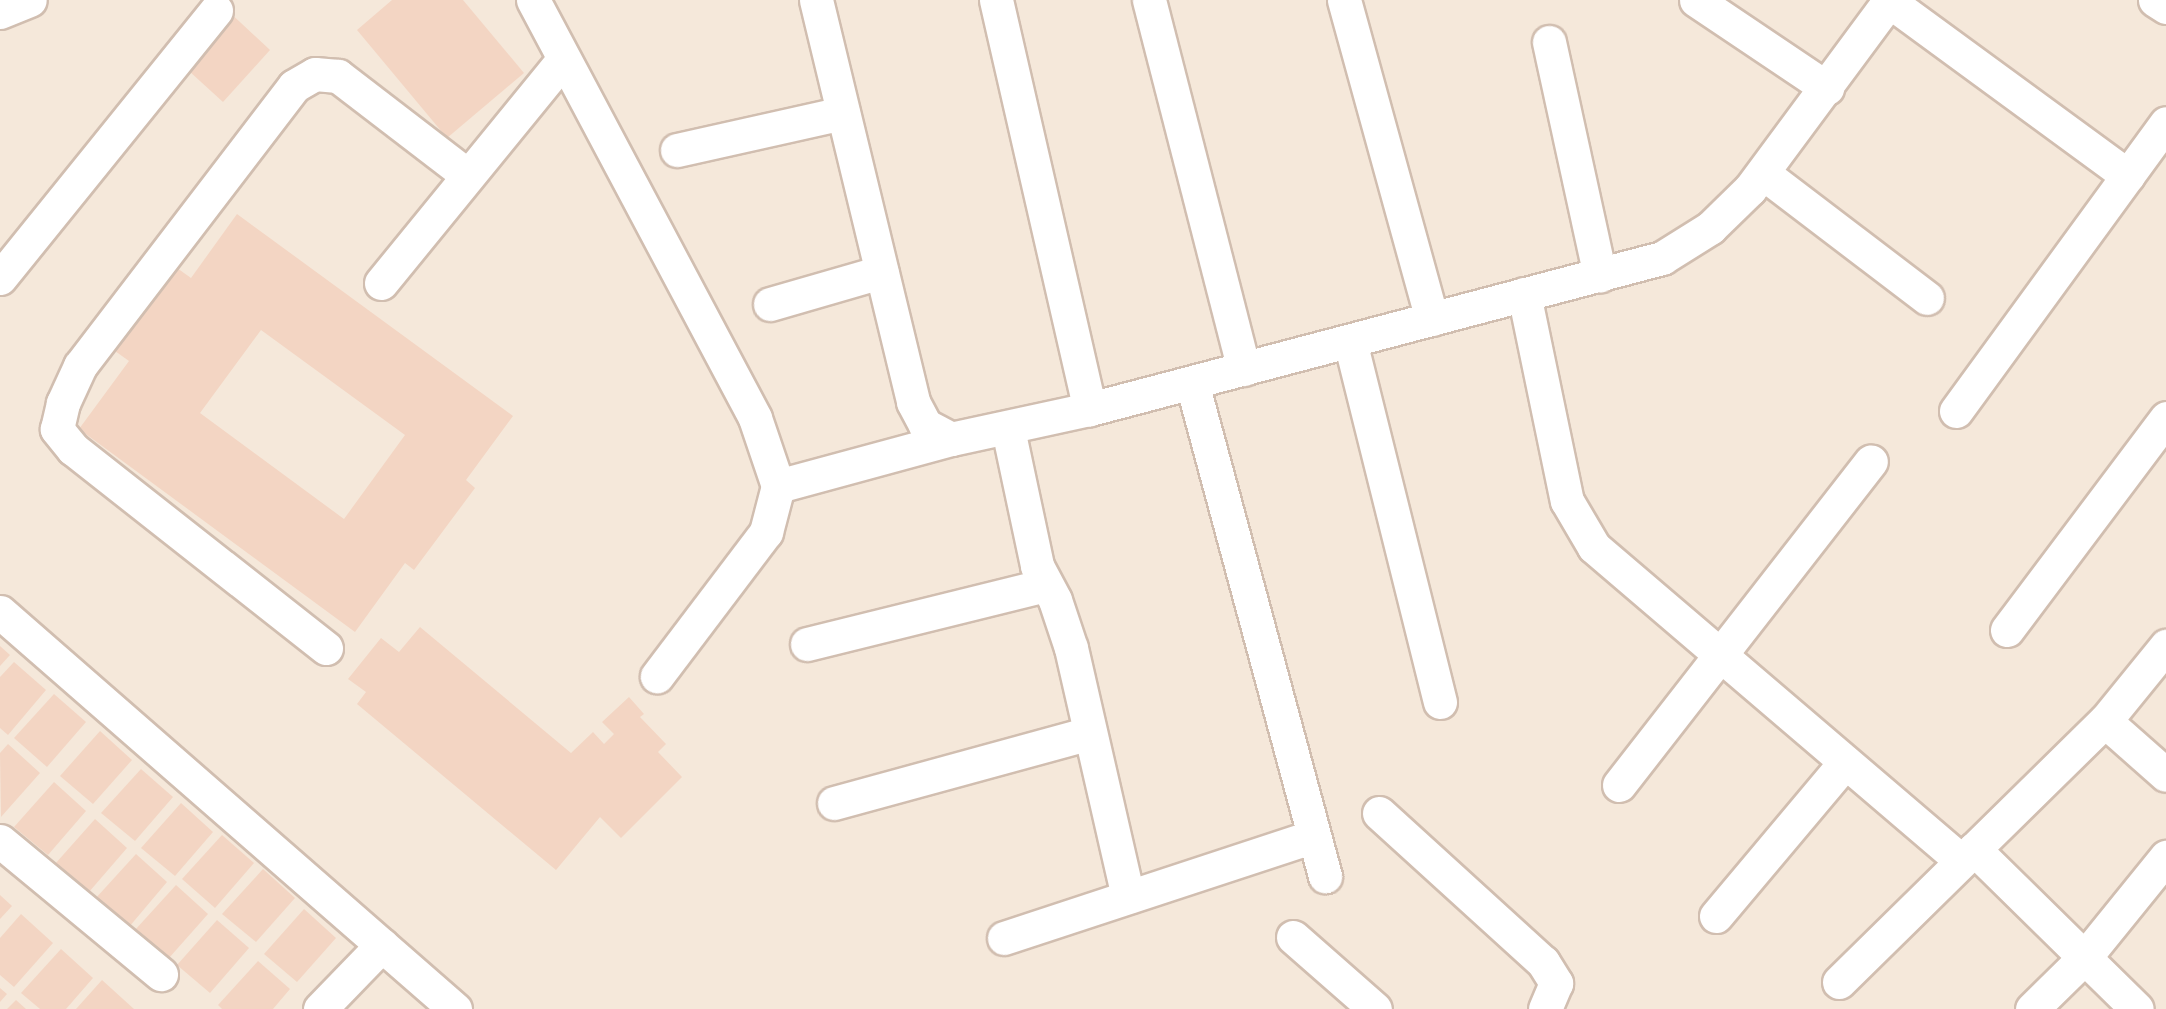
<!DOCTYPE html>
<style>
body{margin:0}
#map{position:relative;width:2166px;height:1009px;overflow:hidden;background:#fdf6ec;font-family:Helvetica,sans-serif}
div>[style]{position:absolute}
.residential>*{inset:0;background:#f5e8da}
.building>*{inset:0;background:#f3d5c3}
.roads{filter:drop-shadow(2px 0 #d1beb0) drop-shadow(-2px 0 #d1beb0) drop-shadow(0 2px #d1beb0) drop-shadow(0 -2px #d1beb0)}
.minor>*{height:33px;margin:-16.5px;padding:0 16.5px;transform-origin:16.5px;border-radius:16.5px;background:#fff}
span{translate:-50% -50%;white-space:nowrap;text-align:center;line-height:1.15;-webkit-text-stroke:6px #fffaf3;paint-order:stroke}
</style>
<div id="map">
<div class="residential">
<div style="clip-path:polygon(0 0,2166px 0,2166px 1009px,0 1009px)"></div>
</div>
<div class="building">
<div style="clip-path:polygon(392px 0,463px 0,524px 73px,447px 138px,357px 30px)"></div>
<div style="clip-path:polygon(226px 9px,270px 50px,223px 102px,178px 61px)"></div>
<div style="clip-path:polygon(evenodd,237px 214px,513px 416px,466px 480px,475px 488px,414px 570px,405px 563px,355px 632px,79px 429px,129px 361px,115px 351px,177px 268px,191px 278px,237px 214px,261px 330px,405px 435px,344px 519px,200px 413px,261px 330px)"></div>
<div style="clip-path:polygon(420px 627px,571px 753px,593px 732px,604px 744px,614px 734px,602px 722px,629px 697px,644px 714px,640px 717px,666px 744px,658px 752px,682px 777px,621px 838px,600px 817px,556px 870px,357px 704px,366px 692px,348px 679px,381px 638px,399px 652px)"></div>
<div style="clip-path:polygon(0 646px,10px 655px,0 666px)"></div>
<div style="clip-path:polygon(14px 662px,46px 690px,8px 735px,0 728px,0 677px)"></div>
<div style="clip-path:polygon(54px 694px,86px 722px,47px 767px,14px 738px)"></div>
<div style="clip-path:polygon(100px 731px,132px 760px,93px 804px,60px 776px)"></div>
<div style="clip-path:polygon(8px 744px,40px 773px,1px 817px,0 753px)"></div>
<div style="clip-path:polygon(141px 769px,173px 797px,135px 841px,101px 813px)"></div>
<div style="clip-path:polygon(54px 782px,86px 811px,48px 855px,14px 827px)"></div>
<div style="clip-path:polygon(181px 803px,213px 832px,175px 876px,141px 848px)"></div>
<div style="clip-path:polygon(95px 819px,127px 848px,89px 892px,55px 864px)"></div>
<div style="clip-path:polygon(222px 835px,254px 863px,215px 908px,182px 879px)"></div>
<div style="clip-path:polygon(136px 854px,167px 882px,129px 927px,95px 899px)"></div>
<div style="clip-path:polygon(263px 869px,295px 898px,256px 942px,222px 914px)"></div>
<div style="clip-path:polygon(176px 885px,208px 914px,169px 958px,135px 930px)"></div>
<div style="clip-path:polygon(0 895px,12px 906px,0 919px)"></div>
<div style="clip-path:polygon(304px 909px,336px 938px,297px 982px,264px 954px)"></div>
<div style="clip-path:polygon(21px 914px,53px 943px,14px 987px,0 975px,0 938px)"></div>
<div style="clip-path:polygon(217px 920px,249px 948px,210px 993px,177px 965px)"></div>
<div style="clip-path:polygon(61px 949px,93px 978px,66px 1009px,40px 1009px,21px 993px)"></div>
<div style="clip-path:polygon(258px 961px,290px 989px,273px 1009px,222px 1009px,218px 1005px)"></div>
<div style="clip-path:polygon(102px 980px,134px 1009px,76px 1009px)"></div>
<div style="clip-path:polygon(0 988px,7px 994px,0 1002px)"></div>
<div style="clip-path:polygon(16px 1000px,26px 1009px,7px 1009px)"></div>
</div>
<div class="roads">
<div class="minor">
<div style="left:533px;top:0;width:473px;rotate:62deg"></div>
<div style="left:755px;top:418px;width:72px;rotate:71.3deg"></div>
<div style="left:778px;top:486px;width:48px;rotate:104.6deg"></div>
<div style="left:766px;top:532px;width:181px;rotate:127.1deg"></div>
<div style="left:816px;top:0;width:414px;rotate:76.4deg"></div>
<div style="left:913px;top:402px;width:26px;rotate:62deg"></div>
<div style="left:925px;top:425px;width:30px;rotate:28deg"></div>
<div style="left:951px;top:439px;width:142px;rotate:-12.2deg"></div>
<div style="left:1090px;top:409px;width:592px;rotate:-14.79deg"></div>
<div style="left:1662px;top:258px;width:57px;rotate:-32deg"></div>
<div style="left:1710px;top:228px;width:56px;rotate:-44.3deg"></div>
<div style="left:1750px;top:189px;width:235px;rotate:-53.5deg"></div>
<div style="left:996px;top:0;width:420px;rotate:77.1deg"></div>
<div style="left:1149px;top:0;width:381px;rotate:75.6deg"></div>
<div style="left:1344px;top:0;width:331px;rotate:74.6deg"></div>
<div style="left:1696px;top:0;width:158px;rotate:33.9deg"></div>
<div style="left:2155px;top:0;width:13px;rotate:32deg"></div>
<div style="left:1889px;top:1px;width:296px;rotate:36.2deg"></div>
<div style="left:0;top:12px;width:32px;rotate:-22deg"></div>
<div style="left:1549px;top:42px;width:239px;rotate:77.7deg"></div>
<div style="left:677px;top:150px;width:170px;rotate:-12.6deg"></div>
<div style="left:1763px;top:173px;width:206px;rotate:37.3deg"></div>
<div style="left:0;top:278px;width:344px;rotate:-51.1deg"></div>
<div style="left:381px;top:283px;width:289px;rotate:-50.8deg"></div>
<div style="left:1524px;top:294px;width:211px;rotate:78.3deg"></div>
<div style="left:1567px;top:501px;width:53px;rotate:59.6deg"></div>
<div style="left:1594px;top:547px;width:483px;rotate:40.5deg"></div>
<div style="left:770px;top:304px;width:116px;rotate:-16.1deg"></div>
<div style="left:1350px;top:341px;width:372px;rotate:76deg"></div>
<div style="left:1192px;top:383px;width:511px;rotate:74.9deg"></div>
<div style="left:1956px;top:411px;width:356px;rotate:-53.9deg"></div>
<div style="left:1008px;top:429px;width:140px;rotate:78deg"></div>
<div style="left:1037px;top:566px;width:38px;rotate:62deg"></div>
<div style="left:1055px;top:600px;width:51px;rotate:71.6deg"></div>
<div style="left:1071px;top:648px;width:255px;rotate:77.1deg"></div>
<div style="left:778px;top:486px;width:179px;rotate:-15.2deg"></div>
<div style="left:0;top:612px;width:604px;rotate:41.11deg"></div>
<div style="left:2007px;top:630px;width:265px;rotate:-53.1deg"></div>
<div style="left:807px;top:644px;width:245px;rotate:-13.9deg"></div>
<div style="left:326px;top:648px;width:322px;rotate:-141.8deg"></div>
<div style="left:73px;top:449px;width:26px;rotate:-129deg"></div>
<div style="left:57px;top:429px;width:27px;rotate:-77deg"></div>
<div style="left:63px;top:403px;width:41px;rotate:-65.3deg"></div>
<div style="left:80px;top:366px;width:352px;rotate:-52.6deg"></div>
<div style="left:294px;top:86px;width:24px;rotate:-30deg"></div>
<div style="left:315px;top:74px;width:23px;rotate:5deg"></div>
<div style="left:338px;top:76px;width:163px;rotate:37.5deg"></div>
<div style="left:2105px;top:721px;width:81px;rotate:41.5deg"></div>
<div style="left:1619px;top:785px;width:410px;rotate:-52.1deg"></div>
<div style="left:834px;top:803px;width:265px;rotate:-15.3deg"></div>
<div style="left:1379px;top:813px;width:222px;rotate:42.3deg"></div>
<div style="left:1543px;top:962px;width:25px;rotate:58deg"></div>
<div style="left:1556px;top:983px;width:28px;rotate:113deg"></div>
<div style="left:0;top:841px;width:209px;rotate:39.6deg"></div>
<div style="left:1974px;top:849px;width:228px;rotate:44.5deg"></div>
<div style="left:1716px;top:916px;width:201px;rotate:-50deg"></div>
<div style="left:1293px;top:937px;width:109px;rotate:41.3deg"></div>
<div style="left:1004px;top:938px;width:326px;rotate:-18.2deg"></div>
<div style="left:1839px;top:982px;width:373px;rotate:-44.5deg"></div>
<div style="left:2105px;top:721px;width:97px;rotate:-50.9deg"></div>
<div style="left:320px;top:1009px;width:89px;rotate:-45.9deg"></div>
<div style="left:2032px;top:1009px;width:74px;rotate:-44.5deg"></div>
<div style="left:2085px;top:957px;width:129px;rotate:-51deg"></div>
</div>
</div>
</div>
